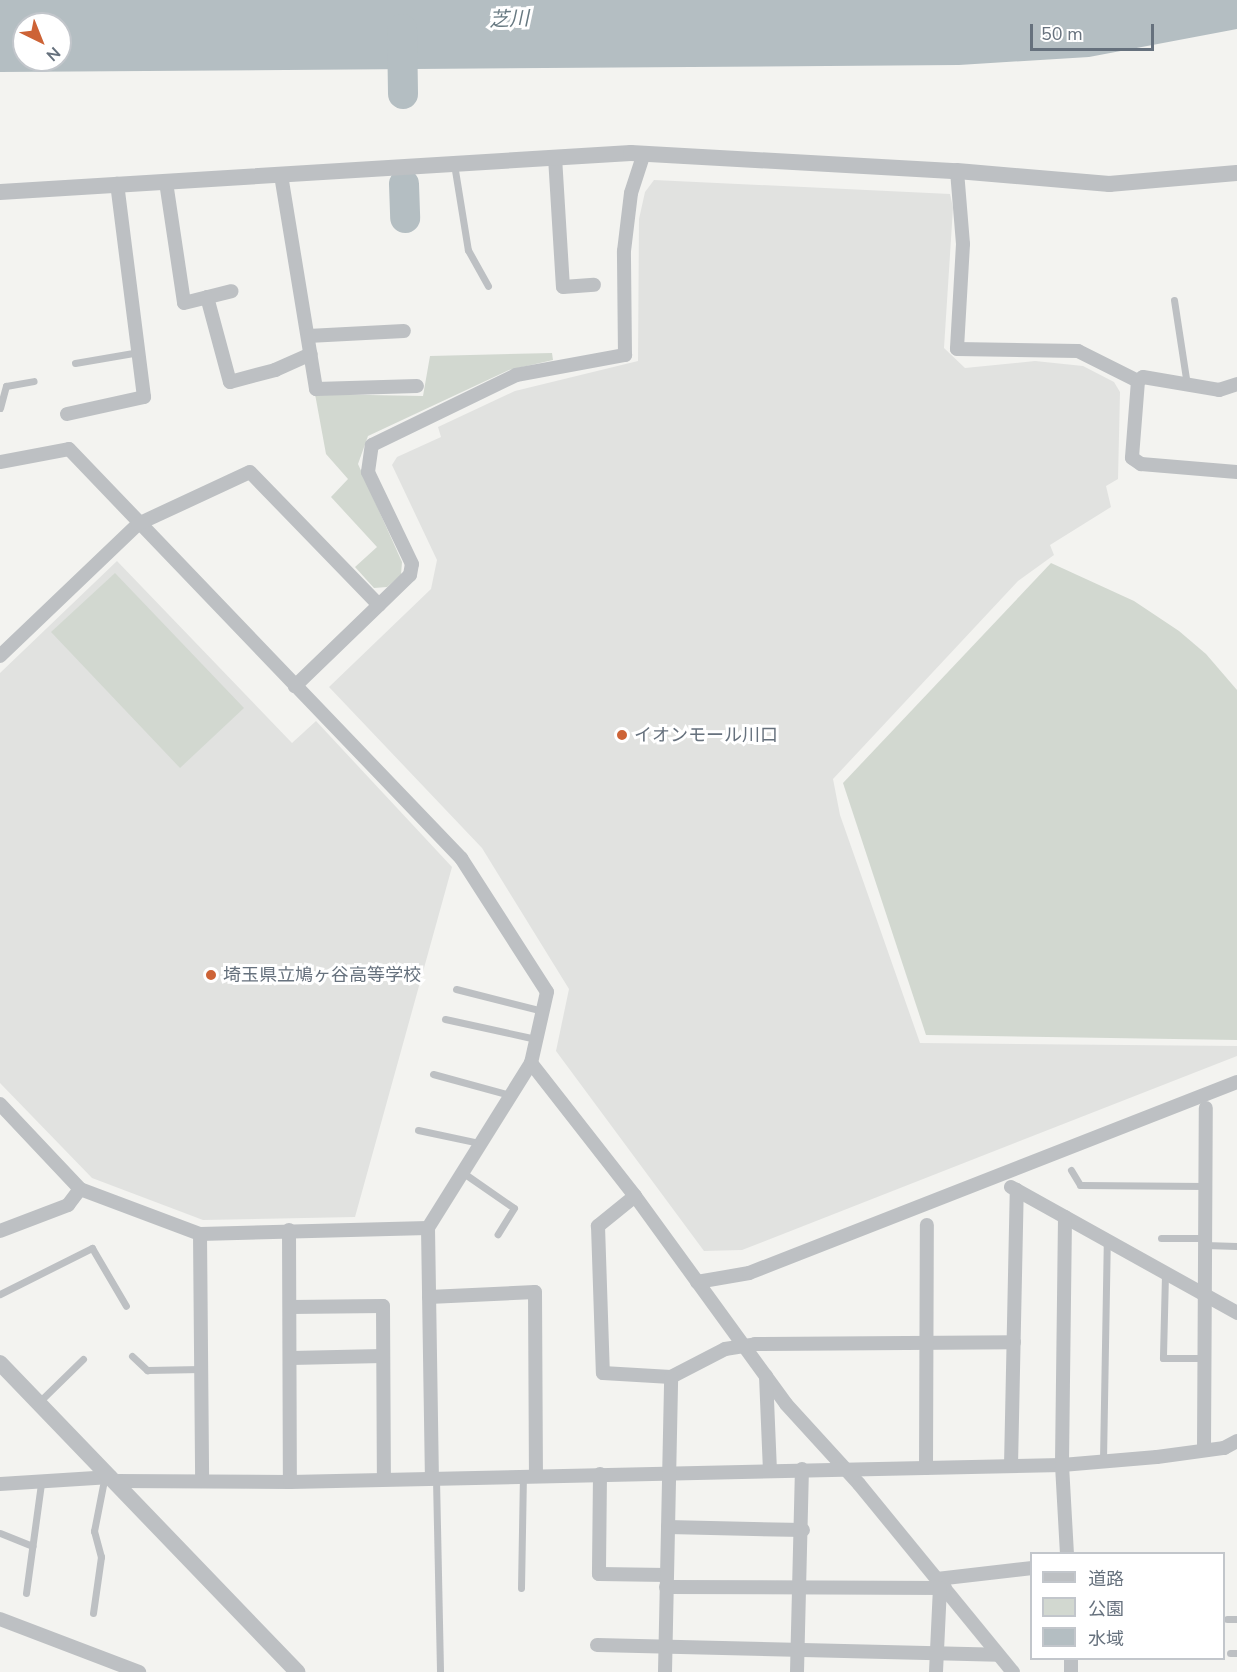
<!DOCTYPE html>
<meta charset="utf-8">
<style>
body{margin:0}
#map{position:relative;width:1237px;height:1672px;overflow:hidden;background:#f3f3f0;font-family:"Nunito Sans","Noto Sans JP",sans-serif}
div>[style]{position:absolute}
.built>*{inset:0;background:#e1e2e0}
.green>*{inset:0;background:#d2d8d0}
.water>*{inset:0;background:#b4bec2}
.river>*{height:30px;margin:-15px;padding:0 15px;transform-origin:15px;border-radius:15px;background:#b4bec2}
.service>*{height:7px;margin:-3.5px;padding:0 3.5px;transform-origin:3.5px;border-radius:3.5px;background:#bdc0c3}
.minor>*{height:14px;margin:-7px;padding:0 7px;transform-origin:7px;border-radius:7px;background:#bdc0c3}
.tertiary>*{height:16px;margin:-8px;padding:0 8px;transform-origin:8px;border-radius:8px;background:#bdc0c3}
.dots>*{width:16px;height:16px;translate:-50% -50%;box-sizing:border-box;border:3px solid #fff;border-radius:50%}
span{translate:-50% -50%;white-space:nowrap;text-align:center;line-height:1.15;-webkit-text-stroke:6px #fff;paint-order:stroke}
.poi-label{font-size:18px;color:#66717d}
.left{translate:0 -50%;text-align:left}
.water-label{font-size:20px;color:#677981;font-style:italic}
.legend{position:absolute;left:1030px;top:1552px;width:195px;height:108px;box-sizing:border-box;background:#fff;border:2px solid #c2c6cb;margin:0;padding:8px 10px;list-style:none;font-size:18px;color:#66717d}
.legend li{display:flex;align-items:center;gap:12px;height:30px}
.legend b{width:30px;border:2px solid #c2c6cb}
.north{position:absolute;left:12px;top:12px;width:60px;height:60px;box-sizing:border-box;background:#fff;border:2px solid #c2c6cb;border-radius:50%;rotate:137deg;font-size:16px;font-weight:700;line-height:24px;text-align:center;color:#66717d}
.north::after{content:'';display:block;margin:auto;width:21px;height:27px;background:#cd6336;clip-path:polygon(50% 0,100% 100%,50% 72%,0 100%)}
.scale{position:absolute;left:1030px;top:24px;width:124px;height:27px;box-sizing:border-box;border:3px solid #66717d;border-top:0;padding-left:8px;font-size:18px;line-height:21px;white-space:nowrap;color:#66717d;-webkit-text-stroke:4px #fff;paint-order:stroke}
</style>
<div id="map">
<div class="built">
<div style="clip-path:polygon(654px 180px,950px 194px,953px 208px,944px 348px,965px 368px,1035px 361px,1083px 366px,1114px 382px,1120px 392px,1118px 479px,1106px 486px,1111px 507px,1050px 545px,1054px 555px,1018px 581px,833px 779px,840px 815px,920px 1043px,1237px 1046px,1237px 1056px,742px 1250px,704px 1251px,556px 1051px,569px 989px,482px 848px,329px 687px,431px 589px,437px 560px,392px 465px,397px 457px,441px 437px,438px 427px,515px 391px,638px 361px,639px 219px,645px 192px)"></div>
<div style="clip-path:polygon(117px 561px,292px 743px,316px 721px,452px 867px,355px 1217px,203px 1220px,92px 1178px,0 1083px,0 673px)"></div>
</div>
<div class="green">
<div style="clip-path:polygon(552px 353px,553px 360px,509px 370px,368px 436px,358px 464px,402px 562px,401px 575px,387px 587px,374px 588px,355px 567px,377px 547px,331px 497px,348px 479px,326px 454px,315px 394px,423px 396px,430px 356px)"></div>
<div style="clip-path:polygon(1051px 563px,1134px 601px,1179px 631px,1206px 654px,1237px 690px,1237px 1040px,926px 1035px,843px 783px)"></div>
<div style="clip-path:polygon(115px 573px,244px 708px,180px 768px,51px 632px)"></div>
</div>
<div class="water">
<div style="clip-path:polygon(evenodd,0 0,1237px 0,1237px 29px,1089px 57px,959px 65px,0 72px,0 0,24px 24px,60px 24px,60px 60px,24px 60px,24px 24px)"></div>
</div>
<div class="river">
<div style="left:402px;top:29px;width:65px;rotate:89.1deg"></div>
<div style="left:404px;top:184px;width:34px;rotate:88deg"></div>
</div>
<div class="service">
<div style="left:454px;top:164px;width:87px;rotate:80.8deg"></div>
<div style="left:468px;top:250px;width:41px;rotate:60.9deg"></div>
<div style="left:1174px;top:300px;width:86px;rotate:81.3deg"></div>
<div style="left:75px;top:363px;width:65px;rotate:-9.8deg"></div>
<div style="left:0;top:408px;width:23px;rotate:-75deg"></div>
<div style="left:6px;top:386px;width:28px;rotate:-10deg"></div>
<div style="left:456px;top:989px;width:90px;rotate:14.2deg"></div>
<div style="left:445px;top:1019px;width:93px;rotate:12.4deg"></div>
<div style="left:433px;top:1074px;width:80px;rotate:15.3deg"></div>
<div style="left:418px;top:1130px;width:62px;rotate:12deg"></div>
<div style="left:1071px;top:1170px;width:17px;rotate:59deg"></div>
<div style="left:1080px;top:1185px;width:126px;rotate:0.5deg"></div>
<div style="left:462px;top:1172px;width:63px;rotate:34.7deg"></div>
<div style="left:514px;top:1208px;width:31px;rotate:122deg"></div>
<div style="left:1161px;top:1238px;width:44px"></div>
<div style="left:1205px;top:1245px;width:32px;rotate:2deg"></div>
<div style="left:1165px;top:1274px;width:84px;rotate:91.4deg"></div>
<div style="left:1163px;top:1358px;width:41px"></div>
<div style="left:0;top:1294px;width:103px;rotate:-26.6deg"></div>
<div style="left:92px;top:1248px;width:67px;rotate:59.6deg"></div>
<div style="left:132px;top:1356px;width:21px;rotate:43deg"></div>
<div style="left:147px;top:1370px;width:54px;rotate:-1.1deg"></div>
<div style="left:38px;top:1403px;width:63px;rotate:-44.4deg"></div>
<div style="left:1103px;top:1460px;width:219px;rotate:-89deg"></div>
<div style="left:436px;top:1479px;width:193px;rotate:88.8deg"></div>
<div style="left:0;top:1533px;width:35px;rotate:22deg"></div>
<div style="left:521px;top:1588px;width:111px;rotate:-89deg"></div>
<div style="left:26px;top:1593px;width:110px;rotate:-82.2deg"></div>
<div style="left:93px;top:1613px;width:57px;rotate:-81.9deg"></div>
<div style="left:101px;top:1557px;width:27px;rotate:-105deg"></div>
<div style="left:94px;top:1531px;width:52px;rotate:-78.9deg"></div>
<div style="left:1227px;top:1619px;width:10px"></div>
<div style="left:1230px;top:1653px;width:7px"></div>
</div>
<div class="minor">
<div style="left:555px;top:157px;width:130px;rotate:86.5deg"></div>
<div style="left:563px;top:287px;width:31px;rotate:-4deg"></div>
<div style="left:957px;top:171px;width:73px;rotate:85.3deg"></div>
<div style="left:963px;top:244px;width:105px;rotate:93.3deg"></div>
<div style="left:957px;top:349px;width:121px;rotate:0.9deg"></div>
<div style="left:1078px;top:351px;width:67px;rotate:26.6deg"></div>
<div style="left:1138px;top:381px;width:77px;rotate:94.5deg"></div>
<div style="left:1132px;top:458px;width:11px;rotate:34deg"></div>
<div style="left:1141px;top:464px;width:96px;rotate:4.8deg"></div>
<div style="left:281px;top:175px;width:217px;rotate:80.7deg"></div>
<div style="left:316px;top:389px;width:101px;rotate:-1.7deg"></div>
<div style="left:166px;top:182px;width:122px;rotate:81.5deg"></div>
<div style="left:184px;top:303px;width:49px;rotate:-14deg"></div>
<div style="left:207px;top:297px;width:88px;rotate:74.9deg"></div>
<div style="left:230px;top:382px;width:47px;rotate:-14.9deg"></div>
<div style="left:275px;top:370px;width:39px;rotate:-24deg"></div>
<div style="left:308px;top:336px;width:96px;rotate:-3deg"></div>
<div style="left:1138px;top:381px;width:6px;rotate:-39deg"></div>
<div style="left:1143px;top:377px;width:77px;rotate:9.7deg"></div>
<div style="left:1219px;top:390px;width:19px;rotate:-18deg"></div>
<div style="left:67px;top:414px;width:79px;rotate:-12.4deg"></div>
<div style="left:144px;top:397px;width:215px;rotate:-97.2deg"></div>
<div style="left:0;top:462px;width:70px;rotate:-10.7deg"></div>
<div style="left:69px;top:449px;width:567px;rotate:46.22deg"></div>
<div style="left:461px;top:858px;width:159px;rotate:57.3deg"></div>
<div style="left:547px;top:992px;width:73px;rotate:102.7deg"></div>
<div style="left:531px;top:1063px;width:195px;rotate:122deg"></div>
<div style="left:428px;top:1228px;width:248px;rotate:89.1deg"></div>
<div style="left:379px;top:605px;width:43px;rotate:-44.1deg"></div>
<div style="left:410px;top:575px;width:11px;rotate:-80deg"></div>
<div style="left:412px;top:564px;width:102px;rotate:-115.6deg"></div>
<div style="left:368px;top:472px;width:27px;rotate:-82deg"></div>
<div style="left:372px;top:445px;width:160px;rotate:-25.9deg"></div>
<div style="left:516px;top:375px;width:111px;rotate:-10.4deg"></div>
<div style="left:625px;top:355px;width:104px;rotate:-90.6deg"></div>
<div style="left:624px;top:251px;width:58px;rotate:-83.1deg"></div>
<div style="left:631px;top:193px;width:42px;rotate:-72deg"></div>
<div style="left:0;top:656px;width:191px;rotate:-43.7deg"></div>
<div style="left:138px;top:524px;width:123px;rotate:-24.9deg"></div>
<div style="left:250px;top:472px;width:185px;rotate:45.9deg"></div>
<div style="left:379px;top:605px;width:117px;rotate:136deg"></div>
<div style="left:531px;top:1063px;width:169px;rotate:52deg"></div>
<div style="left:635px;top:1196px;width:257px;rotate:54deg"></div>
<div style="left:786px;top:1404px;width:108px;rotate:47.6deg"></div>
<div style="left:859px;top:1484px;width:243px;rotate:50.7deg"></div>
<div style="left:0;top:1104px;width:117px;rotate:46.7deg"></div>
<div style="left:80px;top:1189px;width:128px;rotate:20.6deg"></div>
<div style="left:200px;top:1234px;width:228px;rotate:-1.5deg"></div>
<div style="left:1011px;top:1187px;width:259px;rotate:29.1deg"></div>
<div style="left:635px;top:1196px;width:48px;rotate:141deg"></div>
<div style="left:598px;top:1226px;width:147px;rotate:88.1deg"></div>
<div style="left:603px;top:1373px;width:68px;rotate:3.4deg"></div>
<div style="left:671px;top:1377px;width:61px;rotate:-27.4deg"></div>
<div style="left:725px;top:1349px;width:30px;rotate:-9deg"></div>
<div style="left:755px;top:1344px;width:259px;rotate:-0.4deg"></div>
<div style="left:1065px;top:1217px;width:248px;rotate:90.7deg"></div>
<div style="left:1062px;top:1465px;width:89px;rotate:86.8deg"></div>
<div style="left:289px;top:1230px;width:252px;rotate:89.8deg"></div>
<div style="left:0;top:1231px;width:73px;rotate:-20.9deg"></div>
<div style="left:68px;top:1205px;width:20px;rotate:-53deg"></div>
<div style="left:200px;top:1234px;width:245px;rotate:89.5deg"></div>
<div style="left:697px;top:1282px;width:53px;rotate:-9.8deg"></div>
<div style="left:749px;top:1273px;width:524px;rotate:-21.38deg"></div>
<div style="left:429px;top:1297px;width:106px;rotate:-2.7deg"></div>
<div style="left:535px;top:1292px;width:183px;rotate:89.7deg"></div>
<div style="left:291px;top:1307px;width:92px;rotate:-0.6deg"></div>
<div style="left:383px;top:1306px;width:173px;rotate:89.7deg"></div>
<div style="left:291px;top:1358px;width:92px;rotate:-1.2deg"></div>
<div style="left:766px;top:1376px;width:94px;rotate:87.6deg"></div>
<div style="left:1204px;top:1450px;width:342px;rotate:-89.7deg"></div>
<div style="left:1011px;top:1466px;width:276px;rotate:-88.8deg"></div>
<div style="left:926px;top:1468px;width:243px;rotate:-89.8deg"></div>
<div style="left:600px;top:1474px;width:100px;rotate:90.6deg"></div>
<div style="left:599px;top:1574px;width:68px;rotate:0.8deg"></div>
<div style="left:116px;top:1481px;width:174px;rotate:0.3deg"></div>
<div style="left:290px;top:1482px;width:772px;rotate:-1.26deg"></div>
<div style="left:1062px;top:1465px;width:95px;rotate:-4.8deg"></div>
<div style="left:1157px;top:1457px;width:68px;rotate:-7.7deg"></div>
<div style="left:1224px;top:1448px;width:15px;rotate:-28deg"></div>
<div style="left:0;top:1484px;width:111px;rotate:-3.6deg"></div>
<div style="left:668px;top:1527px;width:135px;rotate:1.3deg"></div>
<div style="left:937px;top:1579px;width:96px;rotate:-6.6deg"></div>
<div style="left:666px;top:1587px;width:279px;rotate:0.2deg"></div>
<div style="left:0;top:1619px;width:149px;rotate:20.9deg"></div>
<div style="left:597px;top:1645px;width:401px;rotate:1.4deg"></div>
<div style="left:1071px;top:1658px;width:14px;rotate:90deg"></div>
<div style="left:665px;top:1672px;width:295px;rotate:-88.8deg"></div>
<div style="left:797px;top:1672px;width:203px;rotate:-88.6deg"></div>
<div style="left:936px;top:1672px;width:84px;rotate:-87.3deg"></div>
</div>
<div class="tertiary">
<div style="left:0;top:192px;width:632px;rotate:-3.54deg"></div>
<div style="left:631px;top:153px;width:326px;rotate:3.2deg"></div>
<div style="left:957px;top:171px;width:153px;rotate:4.9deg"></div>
<div style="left:1109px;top:184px;width:128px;rotate:-4.9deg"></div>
<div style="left:0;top:1363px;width:429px;rotate:46.1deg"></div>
</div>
<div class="dots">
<div style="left:622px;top:735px;background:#cd6336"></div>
<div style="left:211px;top:975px;background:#cd6336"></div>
</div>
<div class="poi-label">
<span class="left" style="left:634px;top:735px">イオンモール川口</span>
<span class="left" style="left:223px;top:975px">埼玉県立鳩ヶ谷高等学校</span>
</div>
<div class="water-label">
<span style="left:509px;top:19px;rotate:-2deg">芝川</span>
</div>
<ul class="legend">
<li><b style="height:8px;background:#bdc0c3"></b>道路</li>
<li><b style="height:16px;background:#d2d8d0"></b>公園</li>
<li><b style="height:16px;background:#b4bec2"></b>水域</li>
</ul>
<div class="north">N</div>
<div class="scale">50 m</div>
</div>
